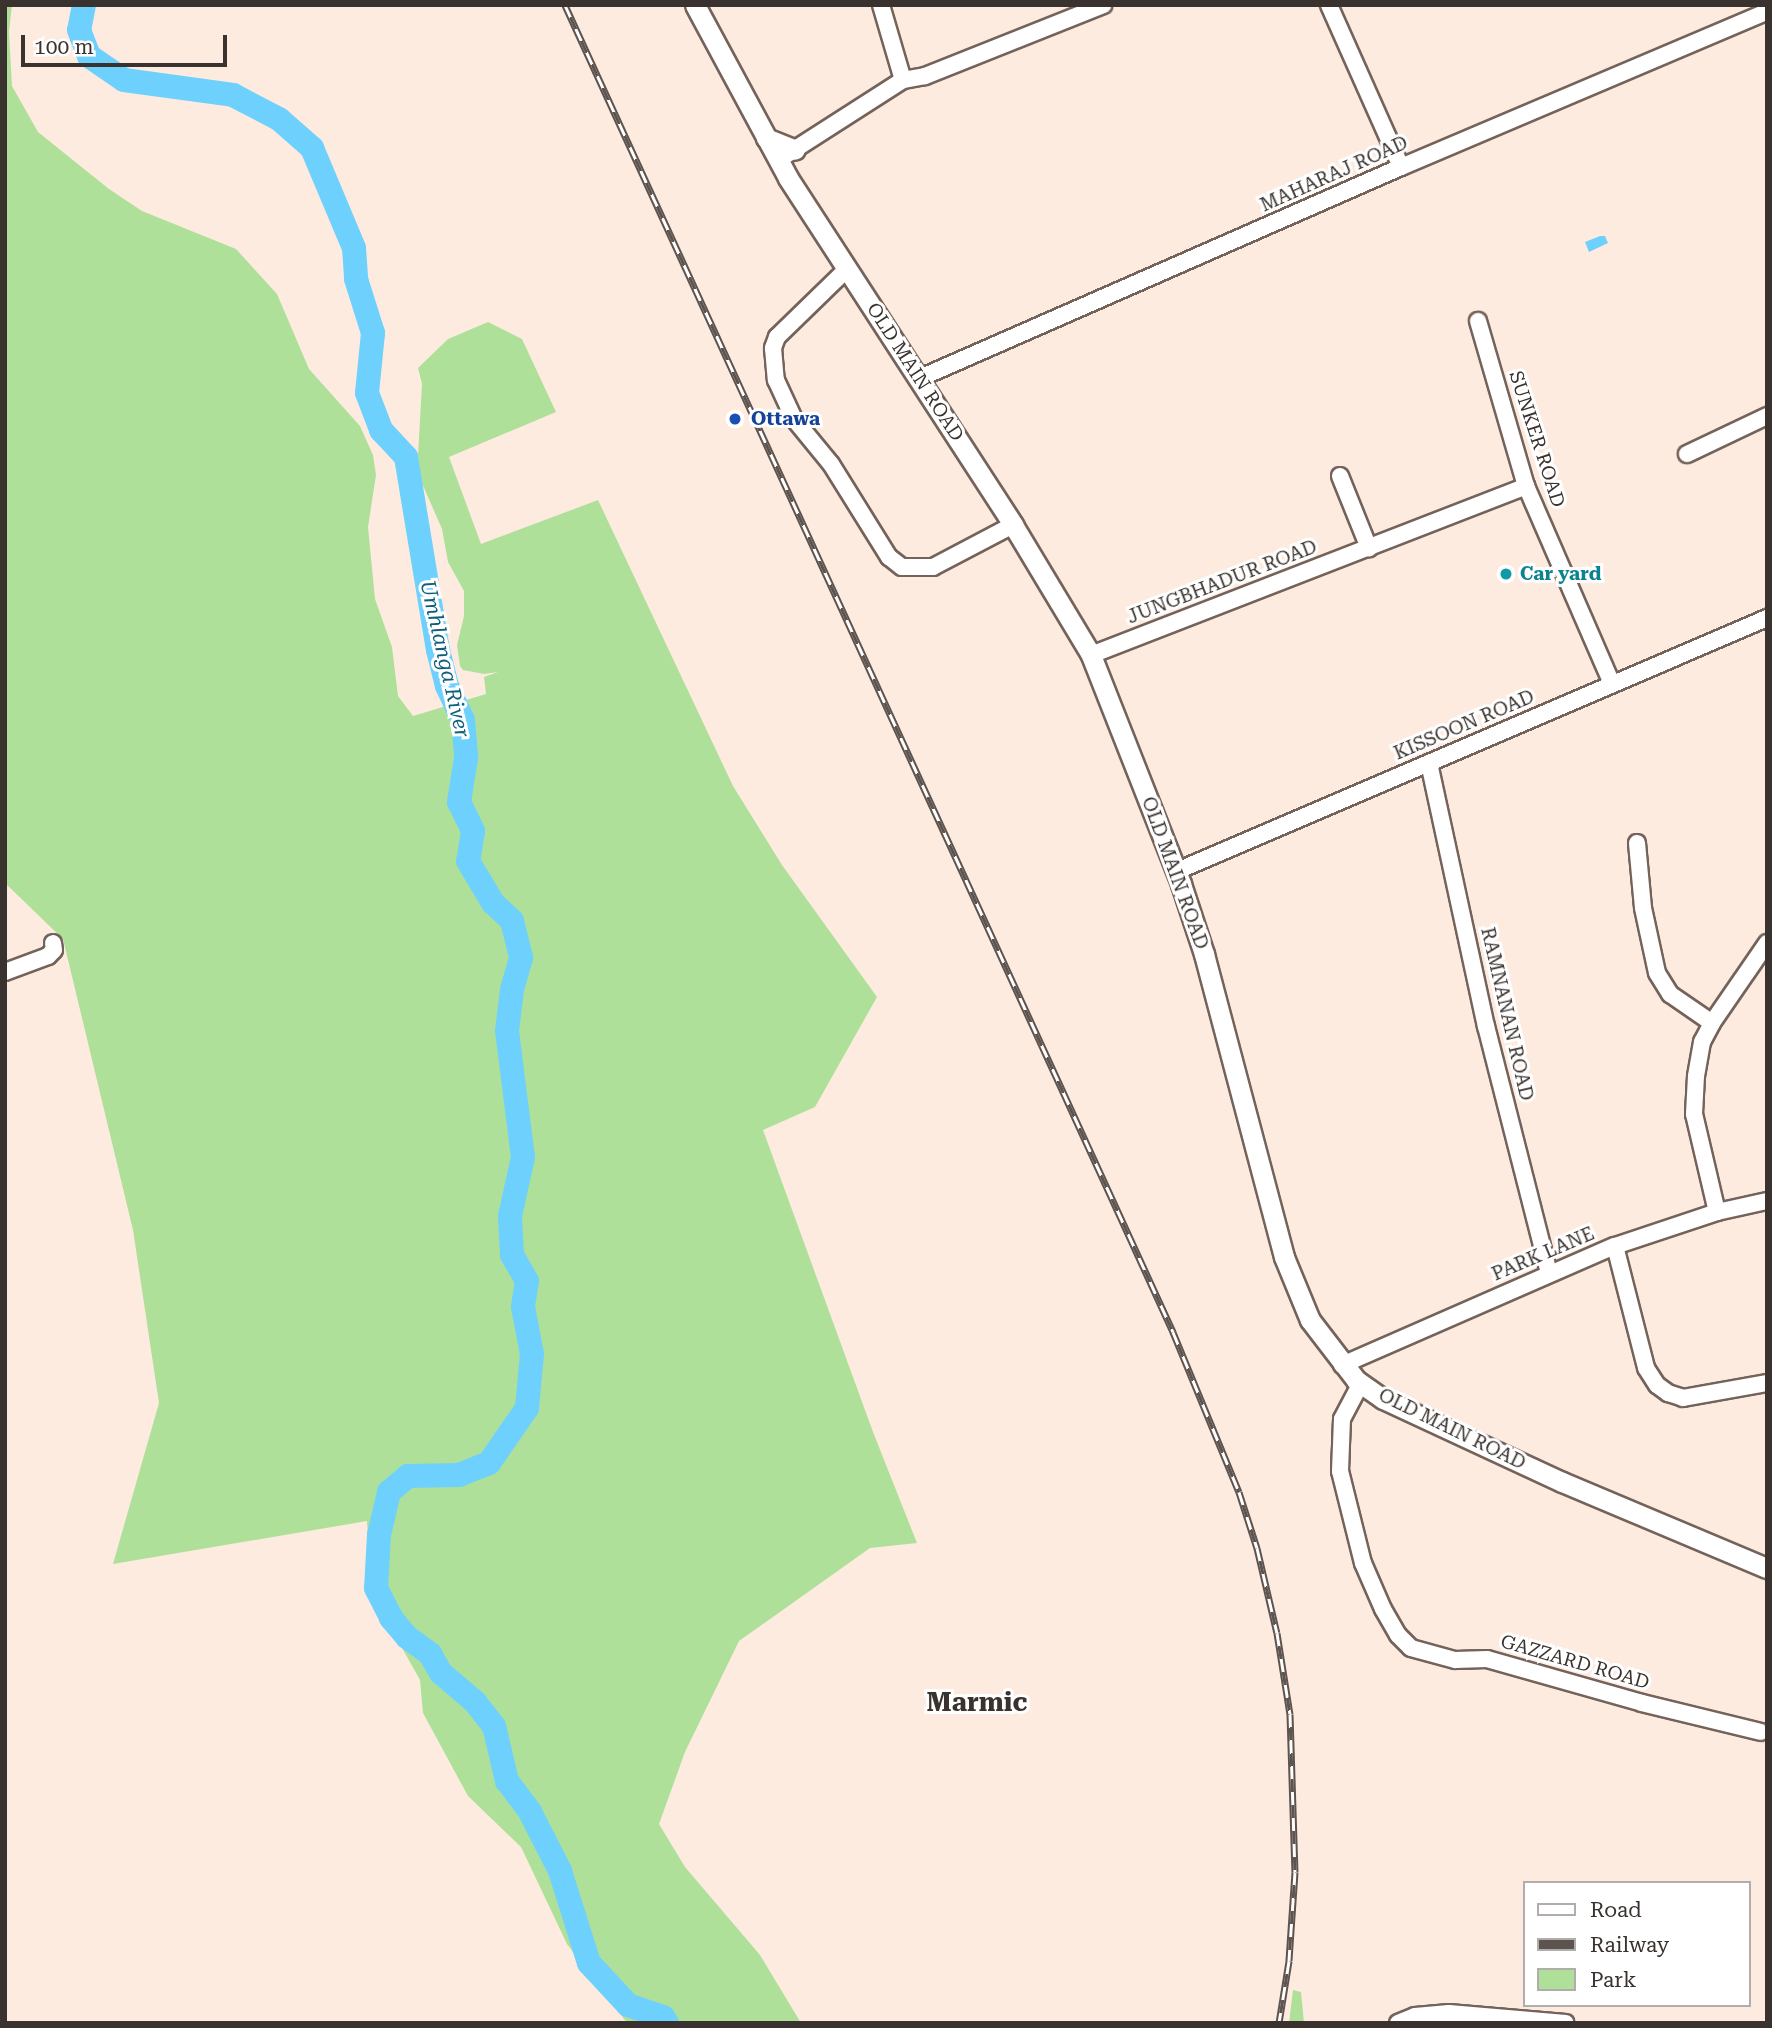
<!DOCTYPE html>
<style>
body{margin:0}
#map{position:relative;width:1772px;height:2028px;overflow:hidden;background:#feebe0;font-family:"Roboto Serif",serif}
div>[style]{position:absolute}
.green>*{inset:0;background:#afe099}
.water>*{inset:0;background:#6ed1fd}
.river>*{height:24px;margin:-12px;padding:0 12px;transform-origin:12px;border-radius:12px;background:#6ed1fd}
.roads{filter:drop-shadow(2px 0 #74635a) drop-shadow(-2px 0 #74635a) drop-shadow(0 2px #74635a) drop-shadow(0 -2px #74635a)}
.minor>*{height:16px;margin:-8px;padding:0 8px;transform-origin:8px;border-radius:8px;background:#fff}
.tertiary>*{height:19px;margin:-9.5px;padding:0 9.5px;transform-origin:9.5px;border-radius:9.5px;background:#fff}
.rail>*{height:7px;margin-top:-3.5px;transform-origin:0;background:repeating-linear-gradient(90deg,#fff 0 13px,#5d544f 0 26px);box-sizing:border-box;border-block:2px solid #5d544f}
.dots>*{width:19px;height:19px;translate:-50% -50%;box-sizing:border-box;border:4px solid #fff;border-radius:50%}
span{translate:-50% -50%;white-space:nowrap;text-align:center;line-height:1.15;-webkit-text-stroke:6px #fff;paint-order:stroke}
.street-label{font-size:19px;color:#39322e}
.transit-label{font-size:19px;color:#164399;font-weight:700}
.left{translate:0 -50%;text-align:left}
.culture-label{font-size:19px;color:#0d838f;font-weight:700}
.water-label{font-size:21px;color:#0e5f7c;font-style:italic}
.district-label{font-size:26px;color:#39322e;font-weight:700}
.frame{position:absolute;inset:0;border:7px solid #39322e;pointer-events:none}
.legend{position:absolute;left:1523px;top:1881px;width:228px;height:126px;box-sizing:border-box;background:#fff;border:2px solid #b0adab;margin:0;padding:9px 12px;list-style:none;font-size:21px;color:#39322e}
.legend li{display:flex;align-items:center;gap:14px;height:35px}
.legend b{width:35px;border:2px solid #b0adab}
.scale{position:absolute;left:21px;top:35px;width:206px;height:32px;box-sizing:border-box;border:4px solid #39322e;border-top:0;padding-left:9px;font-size:21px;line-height:24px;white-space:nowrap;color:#39322e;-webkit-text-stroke:5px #fff;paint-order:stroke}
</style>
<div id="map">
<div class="green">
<div style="clip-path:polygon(5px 5px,12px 5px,9px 32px,12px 86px,38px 132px,109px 189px,142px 211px,236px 249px,277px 294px,309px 369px,360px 426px,373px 455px,376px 475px,368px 527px,375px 599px,392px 647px,398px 696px,413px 716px,486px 694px,484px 677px,498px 672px,484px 674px,463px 670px,460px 666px,457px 645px,464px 616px,464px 591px,448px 562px,442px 529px,421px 481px,418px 456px,422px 384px,418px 368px,448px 339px,488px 322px,522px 339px,556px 412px,449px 457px,481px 544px,598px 500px,733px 786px,782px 865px,877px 997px,815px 1107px,763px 1130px,873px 1432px,917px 1543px,870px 1548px,739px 1641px,685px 1752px,659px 1824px,685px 1867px,760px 1955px,801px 2023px,628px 2023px,624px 2019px,567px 1944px,521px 1847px,468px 1796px,423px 1713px,420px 1680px,378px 1605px,370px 1573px,367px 1521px,113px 1564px,159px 1403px,133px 1230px,63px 939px,5px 883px)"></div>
<div style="clip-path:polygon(1293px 1990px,1301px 1992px,1304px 2023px,1289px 2023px)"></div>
</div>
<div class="water">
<div style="clip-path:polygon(1600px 236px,1605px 236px,1608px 243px,1589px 252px,1585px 242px)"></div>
</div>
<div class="river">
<div style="left:84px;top:5px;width:25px;rotate:101deg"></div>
<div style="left:79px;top:30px;width:28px;rotate:69deg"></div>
<div style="left:89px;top:56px;width:42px;rotate:34.4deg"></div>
<div style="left:124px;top:80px;width:110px;rotate:7.8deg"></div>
<div style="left:233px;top:95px;width:52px;rotate:27.6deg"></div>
<div style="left:279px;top:119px;width:44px;rotate:41.3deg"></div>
<div style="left:312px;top:148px;width:108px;rotate:67.2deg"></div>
<div style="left:354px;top:248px;width:31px;rotate:86deg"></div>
<div style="left:356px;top:279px;width:57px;rotate:72.5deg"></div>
<div style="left:373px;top:333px;width:60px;rotate:95.7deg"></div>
<div style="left:367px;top:393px;width:40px;rotate:69deg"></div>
<div style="left:381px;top:430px;width:37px;rotate:47deg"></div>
<div style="left:406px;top:457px;width:196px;rotate:80.6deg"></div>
<div style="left:438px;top:650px;width:37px;rotate:76deg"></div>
<div style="left:447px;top:686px;width:38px;rotate:65deg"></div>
<div style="left:463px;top:720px;width:38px;rotate:85deg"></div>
<div style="left:466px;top:758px;width:45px;rotate:99deg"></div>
<div style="left:459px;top:802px;width:32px;rotate:64deg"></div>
<div style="left:473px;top:831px;width:30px;rotate:99deg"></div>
<div style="left:468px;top:861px;width:49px;rotate:59.2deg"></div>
<div style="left:493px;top:903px;width:26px;rotate:43deg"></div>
<div style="left:512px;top:921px;width:38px;rotate:76deg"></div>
<div style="left:521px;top:958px;width:33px;rotate:106deg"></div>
<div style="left:512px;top:990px;width:41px;rotate:97deg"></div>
<div style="left:507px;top:1031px;width:127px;rotate:82.8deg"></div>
<div style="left:523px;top:1157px;width:60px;rotate:102.4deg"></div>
<div style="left:510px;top:1216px;width:39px;rotate:87deg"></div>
<div style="left:512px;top:1255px;width:30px;rotate:60deg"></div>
<div style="left:527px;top:1281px;width:26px;rotate:99deg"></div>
<div style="left:523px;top:1307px;width:48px;rotate:79.2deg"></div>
<div style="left:532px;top:1354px;width:54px;rotate:95.3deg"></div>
<div style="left:527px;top:1408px;width:67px;rotate:124.6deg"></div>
<div style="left:489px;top:1463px;width:32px;rotate:158deg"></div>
<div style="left:459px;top:1475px;width:51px;rotate:178.9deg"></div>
<div style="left:408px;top:1476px;width:25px;rotate:140deg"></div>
<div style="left:389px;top:1492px;width:44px;rotate:103.1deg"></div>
<div style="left:379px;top:1535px;width:53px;rotate:93.2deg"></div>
<div style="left:376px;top:1588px;width:34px;rotate:63deg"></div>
<div style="left:391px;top:1618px;width:25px;rotate:50deg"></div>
<div style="left:407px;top:1637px;width:29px;rotate:36deg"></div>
<div style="left:430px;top:1654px;width:22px;rotate:60deg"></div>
<div style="left:441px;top:1673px;width:45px;rotate:40.5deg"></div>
<div style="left:475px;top:1702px;width:31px;rotate:52deg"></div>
<div style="left:494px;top:1726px;width:57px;rotate:76.7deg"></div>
<div style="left:507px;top:1781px;width:39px;rotate:53deg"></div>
<div style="left:530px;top:1812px;width:66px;rotate:63deg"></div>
<div style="left:560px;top:1871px;width:96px;rotate:72.5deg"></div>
<div style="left:589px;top:1963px;width:57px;rotate:47.1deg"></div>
<div style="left:628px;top:2005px;width:37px;rotate:19deg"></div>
<div style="left:663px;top:2017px;width:7px;rotate:56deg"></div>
</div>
<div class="roads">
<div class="minor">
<div style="left:881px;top:5px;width:78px;rotate:73.7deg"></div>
<div style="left:1329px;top:5px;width:177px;rotate:66deg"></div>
<div style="left:786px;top:155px;width:139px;rotate:-32.7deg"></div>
<div style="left:903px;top:80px;width:22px;rotate:-10deg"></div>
<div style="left:925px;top:76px;width:192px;rotate:-21.7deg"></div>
<div style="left:848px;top:268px;width:99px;rotate:135.8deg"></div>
<div style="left:777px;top:337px;width:12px;rotate:110deg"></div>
<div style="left:773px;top:348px;width:32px;rotate:85deg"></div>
<div style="left:776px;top:380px;width:43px;rotate:65.2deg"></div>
<div style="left:794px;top:419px;width:58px;rotate:50.6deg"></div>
<div style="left:831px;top:464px;width:110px;rotate:58.1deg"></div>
<div style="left:889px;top:557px;width:16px;rotate:38deg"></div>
<div style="left:902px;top:567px;width:31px"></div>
<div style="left:933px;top:567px;width:90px;rotate:-27.7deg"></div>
<div style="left:1478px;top:321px;width:172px;rotate:73.8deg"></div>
<div style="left:1526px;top:486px;width:216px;rotate:66.5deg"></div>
<div style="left:920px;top:378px;width:525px;rotate:-23.69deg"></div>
<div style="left:1401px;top:167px;width:397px;rotate:-23deg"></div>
<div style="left:1687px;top:454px;width:89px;rotate:-25.4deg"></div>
<div style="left:1340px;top:476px;width:78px;rotate:68.1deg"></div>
<div style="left:1091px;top:655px;width:467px;rotate:-21.2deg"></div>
<div style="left:1429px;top:763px;width:269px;rotate:77.8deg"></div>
<div style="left:1486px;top:1026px;width:255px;rotate:75.7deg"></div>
<div style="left:1637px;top:843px;width:65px;rotate:84.7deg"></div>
<div style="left:1643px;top:908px;width:66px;rotate:77.8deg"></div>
<div style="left:1657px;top:973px;width:25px;rotate:58deg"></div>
<div style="left:1670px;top:994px;width:51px;rotate:34.6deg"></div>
<div style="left:1177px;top:871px;width:642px;rotate:-23.21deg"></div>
<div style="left:5px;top:972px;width:46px;rotate:-20.4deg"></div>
<div style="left:48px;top:956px;width:8px;rotate:-45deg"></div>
<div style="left:54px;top:950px;width:7px;rotate:-98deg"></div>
<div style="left:1717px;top:1212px;width:101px;rotate:-103.2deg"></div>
<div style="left:1694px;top:1114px;width:38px;rotate:-87deg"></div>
<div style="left:1696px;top:1076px;width:35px;rotate:-80deg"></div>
<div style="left:1702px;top:1042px;width:21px;rotate:-62deg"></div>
<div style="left:1712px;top:1023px;width:97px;rotate:-55.5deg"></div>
<div style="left:1615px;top:1246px;width:126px;rotate:75.7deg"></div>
<div style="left:1646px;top:1368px;width:20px;rotate:57deg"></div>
<div style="left:1657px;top:1385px;width:14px;rotate:36deg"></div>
<div style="left:1668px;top:1393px;width:16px;rotate:18deg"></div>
<div style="left:1683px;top:1398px;width:85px;rotate:-10.1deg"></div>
<div style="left:1342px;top:1365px;width:298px;rotate:-23.6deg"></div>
<div style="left:1615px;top:1246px;width:108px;rotate:-18.4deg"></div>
<div style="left:1717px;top:1212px;width:51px;rotate:-12.4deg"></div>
<div style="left:1361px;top:1383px;width:41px;rotate:117.8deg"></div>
<div style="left:1342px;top:1419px;width:52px;rotate:92.2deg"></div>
<div style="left:1340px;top:1471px;width:95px;rotate:76deg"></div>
<div style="left:1363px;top:1563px;width:50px;rotate:66.5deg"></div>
<div style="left:1383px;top:1609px;width:30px;rotate:60deg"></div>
<div style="left:1398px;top:1635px;width:18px;rotate:45deg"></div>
<div style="left:1411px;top:1648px;width:46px;rotate:15.3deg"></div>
<div style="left:1455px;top:1660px;width:32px;rotate:-2deg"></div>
<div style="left:1487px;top:1659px;width:161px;rotate:15.8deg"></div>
<div style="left:1642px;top:1703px;width:122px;rotate:13.7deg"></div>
<div style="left:1398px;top:2023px;width:18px;rotate:-22deg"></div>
<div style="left:1415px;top:2016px;width:34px;rotate:-5deg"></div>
<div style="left:1449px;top:2013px;width:117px;rotate:4.9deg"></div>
</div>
<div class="tertiary">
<div style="left:695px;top:5px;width:196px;rotate:61.7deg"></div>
<div style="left:788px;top:178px;width:414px;rotate:57deg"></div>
<div style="left:1013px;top:525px;width:152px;rotate:59deg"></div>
<div style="left:1091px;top:655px;width:246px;rotate:68.5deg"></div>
<div style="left:1181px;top:884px;width:74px;rotate:71.8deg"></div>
<div style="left:1204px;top:954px;width:313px;rotate:75.2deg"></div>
<div style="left:1284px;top:1257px;width:68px;rotate:67.6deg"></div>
<div style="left:1310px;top:1320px;width:76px;rotate:52.5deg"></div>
<div style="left:1356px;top:1380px;width:33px;rotate:35deg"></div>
<div style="left:1383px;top:1399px;width:197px;rotate:24.9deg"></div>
<div style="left:1562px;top:1482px;width:222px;rotate:22.8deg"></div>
<div style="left:766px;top:138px;width:31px;rotate:22deg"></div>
</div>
</div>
<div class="rail">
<div style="left:565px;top:5px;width:1460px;rotate:65.38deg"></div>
<div style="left:1173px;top:1332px;width:173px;rotate:67.6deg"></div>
<div style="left:1239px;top:1492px;width:59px;rotate:72.2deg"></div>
<div style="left:1257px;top:1548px;width:87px;rotate:76.8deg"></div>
<div style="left:1277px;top:1633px;width:82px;rotate:80.9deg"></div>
<div style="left:1290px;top:1714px;width:158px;rotate:88.2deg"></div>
<div style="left:1295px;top:1872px;width:89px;rotate:93.9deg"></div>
<div style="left:1289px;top:1961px;width:63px;rotate:99.2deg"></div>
</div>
<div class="dots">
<div style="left:735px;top:419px;background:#1a4fb4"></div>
<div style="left:1506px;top:574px;background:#0f9aa8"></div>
</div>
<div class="street-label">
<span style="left:1334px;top:174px;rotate:-24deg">MAHARAJ ROAD</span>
<span style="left:915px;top:372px;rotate:57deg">OLD MAIN ROAD</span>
<span style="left:1537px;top:439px;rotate:72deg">SUNKER ROAD</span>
<span style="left:1222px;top:582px;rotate:-21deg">JUNGBHADUR ROAD</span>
<span style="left:1464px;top:725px;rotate:-23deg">KISSOON ROAD</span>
<span style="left:1175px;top:873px;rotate:70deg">OLD MAIN ROAD</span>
<span style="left:1507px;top:1014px;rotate:77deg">RAMNANAN ROAD</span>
<span style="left:1543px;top:1254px;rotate:-23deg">PARK LANE</span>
<span style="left:1452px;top:1429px;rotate:26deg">OLD MAIN ROAD</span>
<span style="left:1575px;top:1662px;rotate:16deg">GAZZARD ROAD</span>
</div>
<div class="transit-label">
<span class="left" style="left:751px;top:419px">Ottawa</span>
</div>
<div class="culture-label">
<span class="left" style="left:1520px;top:574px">Car yard</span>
</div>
<div class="water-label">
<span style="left:445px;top:659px;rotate:77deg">Umhlanga River</span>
</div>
<div class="district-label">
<span style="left:977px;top:1703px">Marmic</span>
</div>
<div class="frame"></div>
<ul class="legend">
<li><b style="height:9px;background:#fff"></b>Road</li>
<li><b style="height:9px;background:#5d544f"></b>Railway</li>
<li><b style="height:19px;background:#afe099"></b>Park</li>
</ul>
<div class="scale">100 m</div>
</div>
